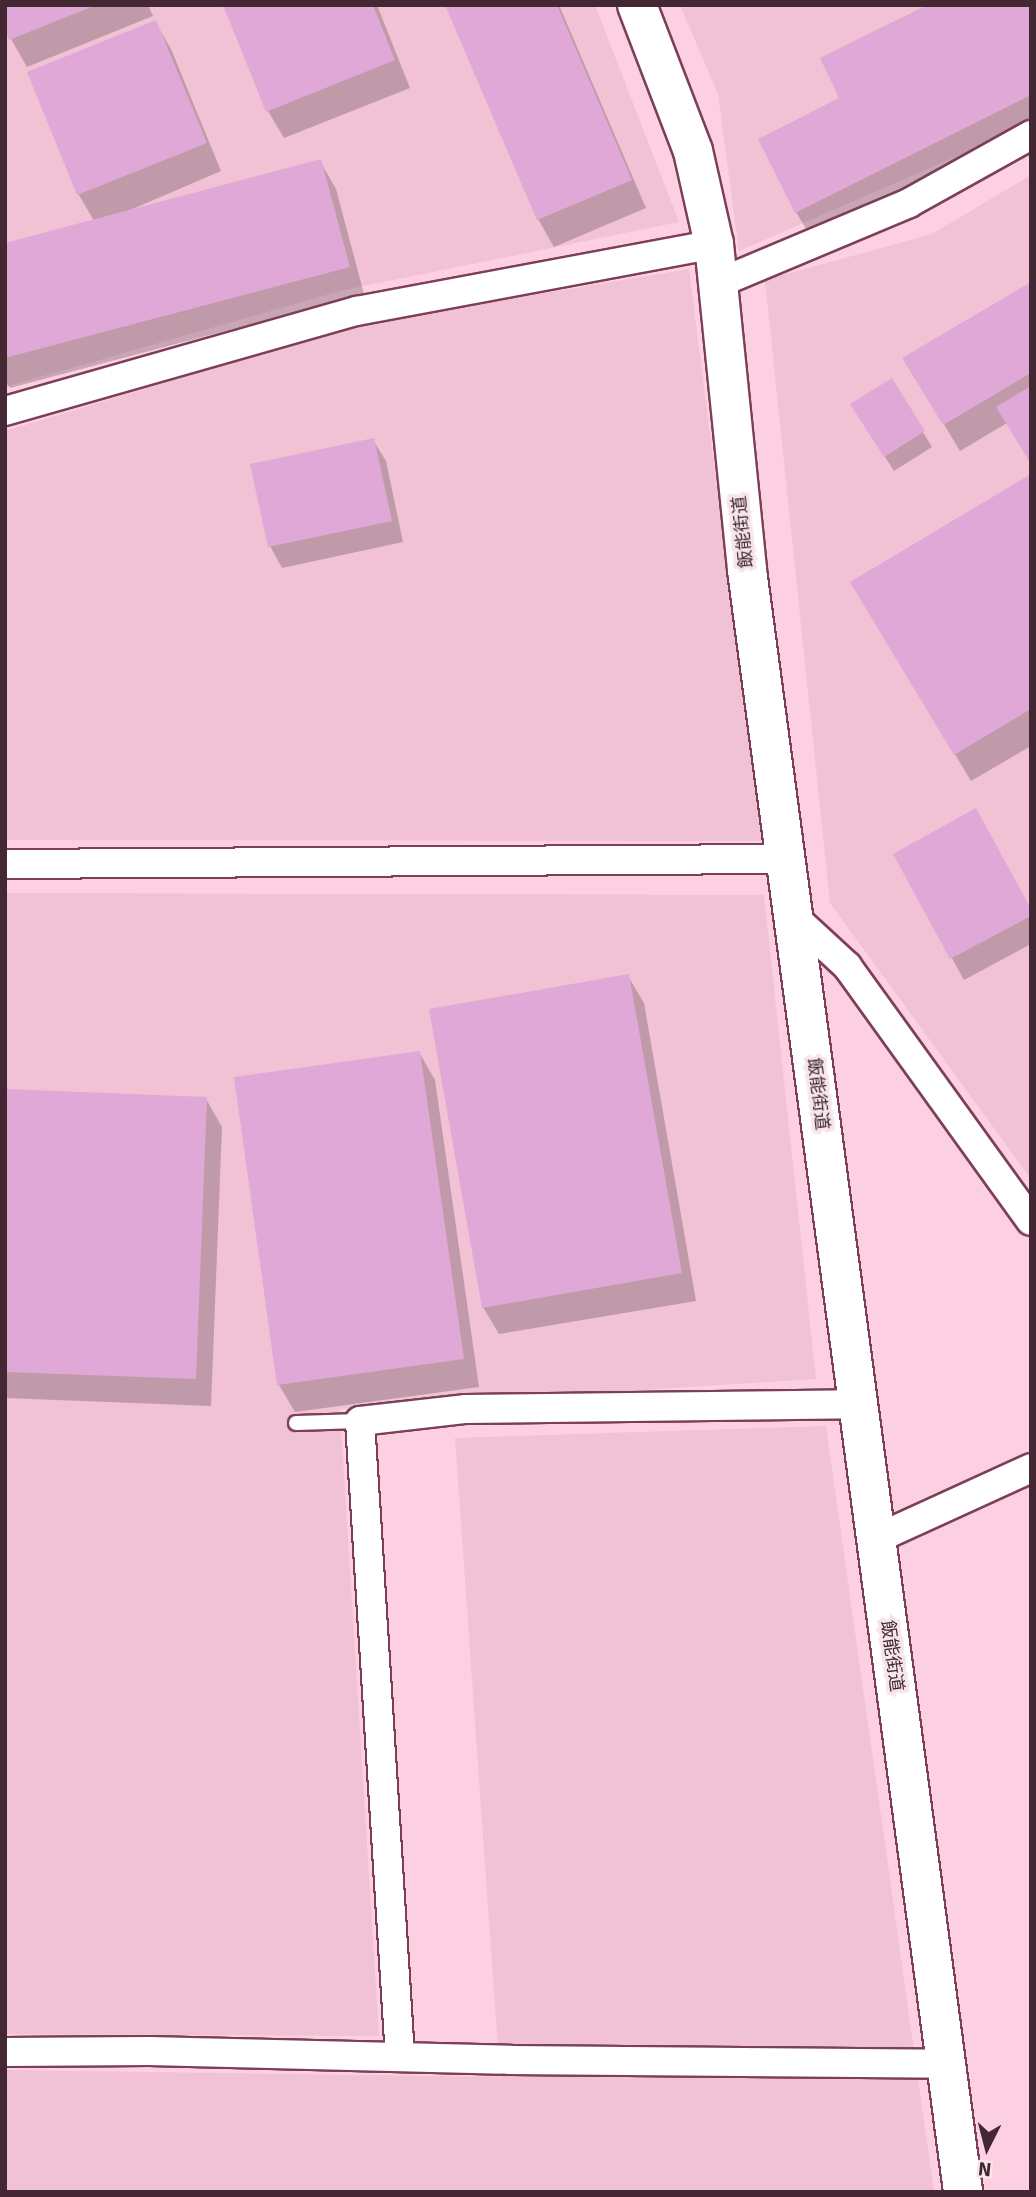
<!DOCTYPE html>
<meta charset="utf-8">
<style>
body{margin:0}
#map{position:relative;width:1036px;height:2197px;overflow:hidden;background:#fcd0e1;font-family:Signika,"Noto Sans JP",sans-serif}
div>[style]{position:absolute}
.built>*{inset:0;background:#f1c1d4}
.shadow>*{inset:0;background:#0003}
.building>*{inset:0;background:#e0a8d6}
.roads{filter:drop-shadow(2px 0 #7c3f5b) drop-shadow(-2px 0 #7c3f5b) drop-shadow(0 2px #7c3f5b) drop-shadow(0 -2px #7c3f5b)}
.lane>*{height:14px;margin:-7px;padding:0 7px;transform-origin:7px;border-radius:7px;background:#fff}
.street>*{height:28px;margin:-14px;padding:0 14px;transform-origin:14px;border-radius:14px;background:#fff}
.secondary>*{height:38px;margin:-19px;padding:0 19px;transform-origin:19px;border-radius:19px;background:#fff}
span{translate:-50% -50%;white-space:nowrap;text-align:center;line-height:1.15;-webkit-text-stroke:7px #f6e6ec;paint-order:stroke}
.street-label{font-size:18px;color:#432833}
.frame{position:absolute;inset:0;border:7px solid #432833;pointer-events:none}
.north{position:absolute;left:952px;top:2113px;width:70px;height:70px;-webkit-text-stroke:5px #f6e6ec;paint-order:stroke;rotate:186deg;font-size:19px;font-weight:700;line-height:28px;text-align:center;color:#432833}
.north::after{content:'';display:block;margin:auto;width:24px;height:32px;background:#432833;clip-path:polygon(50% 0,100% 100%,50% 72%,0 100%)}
</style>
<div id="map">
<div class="built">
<div style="clip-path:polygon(5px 5px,595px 5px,679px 222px,344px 290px,5px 387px)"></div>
<div style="clip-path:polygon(680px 5px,1031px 5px,1031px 118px,987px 143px,739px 251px,718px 94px)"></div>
<div style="clip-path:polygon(1031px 175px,1031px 1179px,830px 903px,765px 280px,932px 234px)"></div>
<div style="clip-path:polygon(689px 269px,762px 841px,5px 840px,5px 431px,361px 324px)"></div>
<div style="clip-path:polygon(5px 893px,764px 895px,816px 1379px,340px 1409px,379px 2036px,5px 2034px)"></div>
<div style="clip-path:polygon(826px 1426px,934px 2192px,5px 2192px,5px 2070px,500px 2077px,455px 1438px)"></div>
</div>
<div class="shadow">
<div style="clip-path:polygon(5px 5px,148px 5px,153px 16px,27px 67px,11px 39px)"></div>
<div style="clip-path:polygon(225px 5px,377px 5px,410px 88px,284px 138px,268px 111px)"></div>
<div style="clip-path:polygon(447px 5px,559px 5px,646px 208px,554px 247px,538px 219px)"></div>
<div style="clip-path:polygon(1031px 5px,1031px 130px,812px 239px,796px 212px)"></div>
<div style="clip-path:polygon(155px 22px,171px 49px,221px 171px,121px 214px,320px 161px,336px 189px,364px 294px,10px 388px,5px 381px,5px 245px,94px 221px,79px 195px,29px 73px)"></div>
<div style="clip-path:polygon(1031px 284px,1031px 463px,1007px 423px,960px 451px,921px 386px)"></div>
<div style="clip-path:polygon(891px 380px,932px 447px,894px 471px,861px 419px)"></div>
<div style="clip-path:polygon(373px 440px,386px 461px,403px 542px,282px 568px,270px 546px)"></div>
<div style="clip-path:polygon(1031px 476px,1031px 746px,971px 781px,868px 610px)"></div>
<div style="clip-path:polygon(895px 855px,1031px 911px,1031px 944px,964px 980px)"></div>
<div style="clip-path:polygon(628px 976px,644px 1003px,696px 1301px,499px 1334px,483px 1307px)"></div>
<div style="clip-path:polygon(419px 1052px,435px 1080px,479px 1387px,295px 1412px,279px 1385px,236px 1078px)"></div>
<div style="clip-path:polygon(5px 1091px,206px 1099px,222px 1127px,211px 1406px,5px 1398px)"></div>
</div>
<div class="building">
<div style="clip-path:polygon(5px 5px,96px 5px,9px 40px,5px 30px)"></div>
<div style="clip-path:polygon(223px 5px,373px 5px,395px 60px,266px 112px)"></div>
<div style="clip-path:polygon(445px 5px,557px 5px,632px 180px,537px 220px)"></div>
<div style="clip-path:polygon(927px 5px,1031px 5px,1031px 95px,795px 213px,758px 139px,839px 98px,820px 58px)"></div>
<div style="clip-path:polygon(156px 20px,207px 143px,77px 195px,27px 72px)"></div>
<div style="clip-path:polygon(321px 159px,350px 267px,5px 358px,5px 243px)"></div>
<div style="clip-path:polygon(1031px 282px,1031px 373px,943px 425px,902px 358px)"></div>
<div style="clip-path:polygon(892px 378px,925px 431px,884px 457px,850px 404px)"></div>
<div style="clip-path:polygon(1031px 386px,1031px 464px,996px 407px)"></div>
<div style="clip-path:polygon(374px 438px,392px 521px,268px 547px,250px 464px)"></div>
<div style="clip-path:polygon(1031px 474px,1031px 709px,954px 755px,850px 582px)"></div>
<div style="clip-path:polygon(976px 808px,1031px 909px,1031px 916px,950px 959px,893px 854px)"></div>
<div style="clip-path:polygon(629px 974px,682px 1273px,482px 1308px,429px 1009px)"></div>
<div style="clip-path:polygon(420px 1051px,464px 1359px,277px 1385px,234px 1077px)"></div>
<div style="clip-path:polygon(5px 1089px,207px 1097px,196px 1379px,5px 1372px)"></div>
</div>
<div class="roads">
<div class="lane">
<div style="left:296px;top:1423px;width:64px;rotate:-1.8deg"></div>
</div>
<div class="street">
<div style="left:719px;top:283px;width:206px;rotate:-22.8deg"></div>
<div style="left:909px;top:203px;width:140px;rotate:-29.1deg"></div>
<div style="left:5px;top:411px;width:366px;rotate:-15.9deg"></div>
<div style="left:357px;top:311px;width:363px;rotate:-10.6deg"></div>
<div style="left:5px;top:864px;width:782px;rotate:-0.37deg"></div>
<div style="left:795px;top:918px;width:71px;rotate:42.7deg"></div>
<div style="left:847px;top:966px;width:314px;rotate:54.2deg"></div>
<div style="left:876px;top:1539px;width:170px;rotate:-24.6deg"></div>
<div style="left:5px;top:2052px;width:144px;rotate:-0.4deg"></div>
<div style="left:149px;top:2051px;width:361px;rotate:1.4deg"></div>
<div style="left:510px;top:2060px;width:436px;rotate:0.5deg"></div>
<div style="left:400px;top:2057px;width:637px;rotate:-93.6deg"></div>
<div style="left:360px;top:1421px;width:107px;rotate:-6.5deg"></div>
<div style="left:466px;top:1409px;width:392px;rotate:-0.7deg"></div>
</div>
<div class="secondary">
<div style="left:637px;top:5px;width:156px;rotate:69deg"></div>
<div style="left:693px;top:151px;width:95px;rotate:77.3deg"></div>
<div style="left:714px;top:244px;width:328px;rotate:84.2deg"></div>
<div style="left:747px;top:570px;width:1636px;rotate:82.41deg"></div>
</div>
</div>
<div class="street-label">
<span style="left:743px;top:532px;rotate:-96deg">飯能街道</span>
<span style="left:818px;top:1094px;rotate:83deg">飯能街道</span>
<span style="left:892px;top:1656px;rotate:82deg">飯能街道</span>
</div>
<div class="frame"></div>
<div class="north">N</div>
</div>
